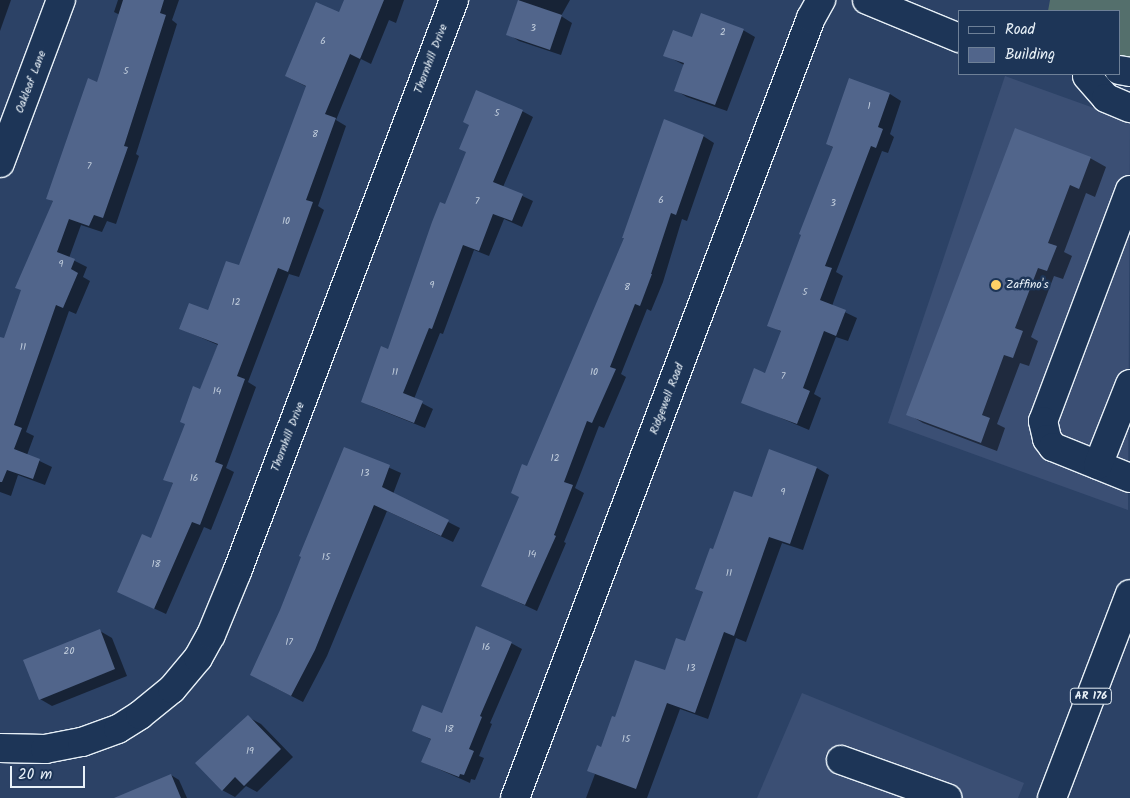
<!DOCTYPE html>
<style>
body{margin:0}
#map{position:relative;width:1130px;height:798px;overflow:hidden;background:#2c4266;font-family:Kalam,sans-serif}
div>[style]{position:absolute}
.built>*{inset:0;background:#3b4f74}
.green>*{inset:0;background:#546f6c}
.shadow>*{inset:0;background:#0007}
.building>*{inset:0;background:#51658b}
.roads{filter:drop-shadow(1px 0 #e8f1f8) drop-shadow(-1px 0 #e8f1f8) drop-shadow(0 1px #e8f1f8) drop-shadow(0 -1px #e8f1f8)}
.minor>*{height:28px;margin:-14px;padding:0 14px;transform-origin:14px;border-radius:14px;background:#1d3557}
.major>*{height:28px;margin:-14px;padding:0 14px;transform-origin:14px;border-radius:14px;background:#1d3557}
.dots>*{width:14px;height:14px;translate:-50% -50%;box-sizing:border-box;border:2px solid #1d3557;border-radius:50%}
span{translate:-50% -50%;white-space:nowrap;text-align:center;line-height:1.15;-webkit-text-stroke:5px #1d3557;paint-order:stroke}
.number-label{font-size:10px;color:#c2cedd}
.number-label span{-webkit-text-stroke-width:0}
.shield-label span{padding:1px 4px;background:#1d3557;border:1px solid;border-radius:4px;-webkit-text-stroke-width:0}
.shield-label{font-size:11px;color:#e8f1f8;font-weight:700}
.street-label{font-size:12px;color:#e8f1f8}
.poi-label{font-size:12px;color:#e8f1f8}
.left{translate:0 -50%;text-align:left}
.legend{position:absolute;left:958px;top:10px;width:162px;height:65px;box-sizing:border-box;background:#1d3557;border:1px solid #6e8097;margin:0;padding:6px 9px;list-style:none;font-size:15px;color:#e8f1f8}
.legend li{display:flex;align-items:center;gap:10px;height:25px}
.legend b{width:25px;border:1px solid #6e8097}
.scale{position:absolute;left:10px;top:766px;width:75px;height:22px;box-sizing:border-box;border:2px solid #e8f1f8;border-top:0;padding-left:6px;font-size:15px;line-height:18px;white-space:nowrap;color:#e8f1f8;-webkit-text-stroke:4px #1d3557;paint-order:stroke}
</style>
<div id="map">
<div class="built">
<div style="clip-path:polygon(1005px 76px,1130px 121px,1128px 510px,888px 423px)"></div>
<div style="clip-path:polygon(802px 693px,1024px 783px,1018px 798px,757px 798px)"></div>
</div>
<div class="green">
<div style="clip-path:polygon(1050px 0,1130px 0,1130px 59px,1119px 56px,1119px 11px,1048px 11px)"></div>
</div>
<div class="shadow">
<div style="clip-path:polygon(0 0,11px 0,0 31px)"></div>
<div style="clip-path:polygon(118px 0,179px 0,172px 20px,177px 24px,136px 154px,139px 156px,116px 224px,107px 221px,102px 232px,81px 225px,69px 258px,87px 267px,83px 277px,90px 281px,76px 314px,69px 311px,26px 432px,34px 436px,27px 455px,52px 467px,45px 485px,18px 475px,11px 496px,0 492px,0 340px,5px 340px,54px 202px,47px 198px,98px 83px,120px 15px,114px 12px)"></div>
<div style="clip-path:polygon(345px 0,404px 0,396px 23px,389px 20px,371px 64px,361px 59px,336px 120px,346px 126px,318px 206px,324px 210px,299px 277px,289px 274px,248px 382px,256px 387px,226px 468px,234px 472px,211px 530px,204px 527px,166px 614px,121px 593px,152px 540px,174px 484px,165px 479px,218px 345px,181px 329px,209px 311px,239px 267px,307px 87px,286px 76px,340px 14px)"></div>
<div style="clip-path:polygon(519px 0,570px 0,561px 16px,572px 23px,561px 55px,519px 41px,508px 34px)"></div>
<div style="clip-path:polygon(743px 30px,755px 37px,727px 111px,687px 97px,675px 90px,684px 65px,665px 55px,693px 39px)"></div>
<div style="clip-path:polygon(850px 80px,890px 94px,901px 101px,890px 134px,894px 137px,888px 153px,882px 151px,836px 272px,843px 276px,832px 306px,857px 318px,848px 341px,836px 337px,814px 394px,821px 398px,809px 430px,743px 402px,766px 374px,782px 332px,769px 325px,834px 148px,827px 144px)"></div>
<div style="clip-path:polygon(522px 111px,533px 117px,503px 187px,533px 201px,522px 227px,504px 219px,489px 256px,474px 250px,443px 334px,440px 333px,414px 399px,433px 409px,425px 428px,373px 407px,362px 401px,389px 350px,446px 206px)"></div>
<div style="clip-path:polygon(1015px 130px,1090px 158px,1106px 167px,1095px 197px,1086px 193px,1064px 252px,1072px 256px,1063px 279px,1054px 276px,1031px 337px,1038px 341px,1029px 366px,1020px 363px,997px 424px,1005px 428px,997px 451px,923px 423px,908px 414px)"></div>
<div style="clip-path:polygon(703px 136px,714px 143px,687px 221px,682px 219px,663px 282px,651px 311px,647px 309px,621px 374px,626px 377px,604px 428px,599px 426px,575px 488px,584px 493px,564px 542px,566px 543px,537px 611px,483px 586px,520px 497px,528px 468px)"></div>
<div style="clip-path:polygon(345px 448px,401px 473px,393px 494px,460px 528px,453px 542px,387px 511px,327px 656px,303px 702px,264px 682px,281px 611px)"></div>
<div style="clip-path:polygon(817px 468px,829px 475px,803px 550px,782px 543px,746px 642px,736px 638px,708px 719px,680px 709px,647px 798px,586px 798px,595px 774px,589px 771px,616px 719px,665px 672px,686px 643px,704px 593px,697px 589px,714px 550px,753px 499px)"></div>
<div style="clip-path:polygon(100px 631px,112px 638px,127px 676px,52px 706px,40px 699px)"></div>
<div style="clip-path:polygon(511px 643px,522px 649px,490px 723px,492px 724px,479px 756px,484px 758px,475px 780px,471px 779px,470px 783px,425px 763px,432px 740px,413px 730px,442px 715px)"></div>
<div style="clip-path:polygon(248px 717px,261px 724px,293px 757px,257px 792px,246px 786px,235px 797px,222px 790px)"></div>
<div style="clip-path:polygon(171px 775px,179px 780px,187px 798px,116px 798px)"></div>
</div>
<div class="building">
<div style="clip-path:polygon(123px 0,164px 0,160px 13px,166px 15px,124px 146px,128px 147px,103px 218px,94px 215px,89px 226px,69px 219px,57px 252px,75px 259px,71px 269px,78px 273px,63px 308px,56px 305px,14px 425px,22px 428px,14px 449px,40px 459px,33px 479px,7px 470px,2px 482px,0 482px,0 337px,4px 338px,21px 290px,15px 288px,53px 201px,46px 199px,88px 78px,97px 82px)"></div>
<div style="clip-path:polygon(344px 0,384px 0,360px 59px,350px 54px,325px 114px,336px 118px,306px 200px,313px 202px,288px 272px,278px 268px,237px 376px,245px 379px,215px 462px,223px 465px,200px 525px,192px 522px,154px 609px,117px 592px,142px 534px,151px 538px,173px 483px,163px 480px,185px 424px,180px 422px,193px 386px,200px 389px,218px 344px,179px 329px,189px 303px,208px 310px,226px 261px,239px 265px,306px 86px,285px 76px,316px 2px,339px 12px)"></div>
<div style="clip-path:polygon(518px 0,562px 15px,550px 50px,506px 35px)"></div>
<div style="clip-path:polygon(701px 13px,744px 29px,715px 105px,674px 91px,684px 63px,663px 56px,673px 30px,692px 37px)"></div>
<div style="clip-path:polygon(849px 78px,890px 93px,878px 127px,883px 129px,876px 148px,871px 146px,825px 266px,832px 268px,820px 300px,846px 310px,836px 336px,824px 331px,803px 388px,810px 391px,797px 424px,741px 403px,754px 368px,765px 373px,781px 331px,767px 326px,801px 235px,799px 234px,833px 147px,826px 144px)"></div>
<div style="clip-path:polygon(476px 90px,523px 110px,493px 182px,523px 194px,512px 221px,493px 214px,479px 251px,463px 245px,432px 329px,429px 328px,403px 393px,423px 401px,414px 423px,361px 402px,381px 346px,388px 349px,432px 222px,440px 202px,445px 204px,466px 152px,459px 149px,469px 125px,463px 122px)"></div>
<div style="clip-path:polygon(664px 119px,704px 135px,676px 215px,671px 213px,651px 274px,652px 274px,640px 306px,635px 304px,610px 367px,616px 369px,592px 423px,587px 421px,564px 482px,573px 485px,554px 535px,556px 536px,525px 605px,481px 586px,519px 497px,511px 493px,522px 464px,527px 466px,624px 238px,622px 238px)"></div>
<div style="clip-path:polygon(1015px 128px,1091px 157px,1079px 189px,1070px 185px,1048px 243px,1057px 246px,1047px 271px,1038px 268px,1015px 328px,1023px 331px,1013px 358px,1004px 355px,982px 415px,990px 418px,981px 443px,906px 415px)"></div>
<div style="clip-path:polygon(344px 447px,390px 465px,382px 487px,449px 520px,441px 536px,374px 505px,315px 650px,291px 696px,250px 675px,280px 610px,301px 557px,299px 556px)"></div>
<div style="clip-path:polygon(769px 449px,817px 467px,790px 544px,769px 537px,734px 636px,724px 632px,695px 713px,667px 703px,636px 789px,587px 771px,597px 745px,601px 747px,612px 716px,615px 717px,635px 660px,665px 670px,676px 638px,685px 641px,703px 592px,695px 589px,710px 548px,713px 549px,734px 491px,752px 497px)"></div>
<div style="clip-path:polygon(476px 626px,512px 642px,480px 716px,482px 717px,469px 749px,474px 751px,464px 775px,460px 774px,459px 777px,421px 762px,431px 739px,412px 731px,422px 705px,442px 713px)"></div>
<div style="clip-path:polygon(100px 629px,115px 669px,39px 700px,23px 660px)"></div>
<div style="clip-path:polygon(248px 715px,281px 749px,244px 786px,235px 777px,222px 791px,195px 763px)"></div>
<div style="clip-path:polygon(171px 774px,181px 798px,114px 798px)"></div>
</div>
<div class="roads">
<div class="minor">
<div style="left:867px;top:0;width:100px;rotate:22.4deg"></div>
<div style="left:1119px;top:70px;width:11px;rotate:10deg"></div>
<div style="left:1087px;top:76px;width:29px;rotate:49deg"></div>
<div style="left:1106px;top:98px;width:26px;rotate:23deg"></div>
<div style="left:0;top:163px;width:174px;rotate:-69.5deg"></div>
<div style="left:1130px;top:190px;width:247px;rotate:110.6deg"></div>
<div style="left:1043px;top:421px;width:18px;rotate:77deg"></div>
<div style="left:1047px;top:439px;width:10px;rotate:53deg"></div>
<div style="left:1053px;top:447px;width:83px;rotate:21.9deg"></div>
<div style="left:1098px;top:465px;width:87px;rotate:-68.4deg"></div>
<div style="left:0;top:748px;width:45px;rotate:1.3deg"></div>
<div style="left:45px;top:749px;width:38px;rotate:-11deg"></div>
<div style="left:82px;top:742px;width:38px;rotate:-20deg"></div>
<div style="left:118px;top:729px;width:26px;rotate:-32deg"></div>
<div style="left:140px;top:715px;width:41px;rotate:-39.1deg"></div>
<div style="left:172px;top:689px;width:40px;rotate:-50deg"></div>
<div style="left:198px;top:658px;width:26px;rotate:-61deg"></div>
<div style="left:211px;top:635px;width:68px;rotate:-67.6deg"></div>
<div style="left:237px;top:572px;width:612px;rotate:-69.22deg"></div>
<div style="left:841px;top:760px;width:113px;rotate:19.7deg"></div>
<div style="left:515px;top:798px;width:834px;rotate:-69.22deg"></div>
<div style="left:811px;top:18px;width:21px;rotate:-61deg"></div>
</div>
<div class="major">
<div style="left:1052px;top:798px;width:218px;rotate:-69.1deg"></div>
</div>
</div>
<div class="dots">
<div style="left:996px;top:285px;background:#ffd166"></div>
</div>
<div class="number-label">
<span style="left:533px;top:29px">3</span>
<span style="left:723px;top:33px">2</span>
<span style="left:323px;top:42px">6</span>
<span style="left:126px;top:72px">5</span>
<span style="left:869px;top:107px">1</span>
<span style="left:497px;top:114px">5</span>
<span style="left:315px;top:135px">8</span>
<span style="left:89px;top:167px">7</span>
<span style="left:661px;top:201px">6</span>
<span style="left:477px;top:202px">7</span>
<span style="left:833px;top:204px">3</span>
<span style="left:286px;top:222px">10</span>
<span style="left:61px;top:265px">9</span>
<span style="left:432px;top:286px">9</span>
<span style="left:627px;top:288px">8</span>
<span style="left:805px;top:293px">5</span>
<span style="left:236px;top:303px">12</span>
<span style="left:23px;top:348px">11</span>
<span style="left:395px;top:373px">11</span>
<span style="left:594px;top:373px">10</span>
<span style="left:783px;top:377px">7</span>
<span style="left:217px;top:392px">14</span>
<span style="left:555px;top:459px">12</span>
<span style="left:365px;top:474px">13</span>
<span style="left:194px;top:479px">16</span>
<span style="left:783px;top:493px">9</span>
<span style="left:532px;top:555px">14</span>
<span style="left:326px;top:558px">15</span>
<span style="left:156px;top:565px">18</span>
<span style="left:729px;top:574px">11</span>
<span style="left:289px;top:643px">17</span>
<span style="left:486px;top:648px">16</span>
<span style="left:69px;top:652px">20</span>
<span style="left:691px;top:669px">13</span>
<span style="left:449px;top:730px">18</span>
<span style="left:626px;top:740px">15</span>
<span style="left:250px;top:752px">19</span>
</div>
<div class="shield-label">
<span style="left:1091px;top:696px">AR 176</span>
</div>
<div class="street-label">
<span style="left:431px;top:59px;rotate:-69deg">Thornhill Drive</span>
<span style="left:31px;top:82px;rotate:-69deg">Oakleaf Lane</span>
<span style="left:667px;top:399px;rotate:-69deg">Ridgewell Road</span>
<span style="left:288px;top:437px;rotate:-69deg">Thornhill Drive</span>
</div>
<div class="poi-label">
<span class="left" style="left:1006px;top:285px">Zaffino's</span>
</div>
<ul class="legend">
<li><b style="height:6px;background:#1d3557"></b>Road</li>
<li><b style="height:14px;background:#51658b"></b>Building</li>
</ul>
<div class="scale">20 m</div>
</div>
